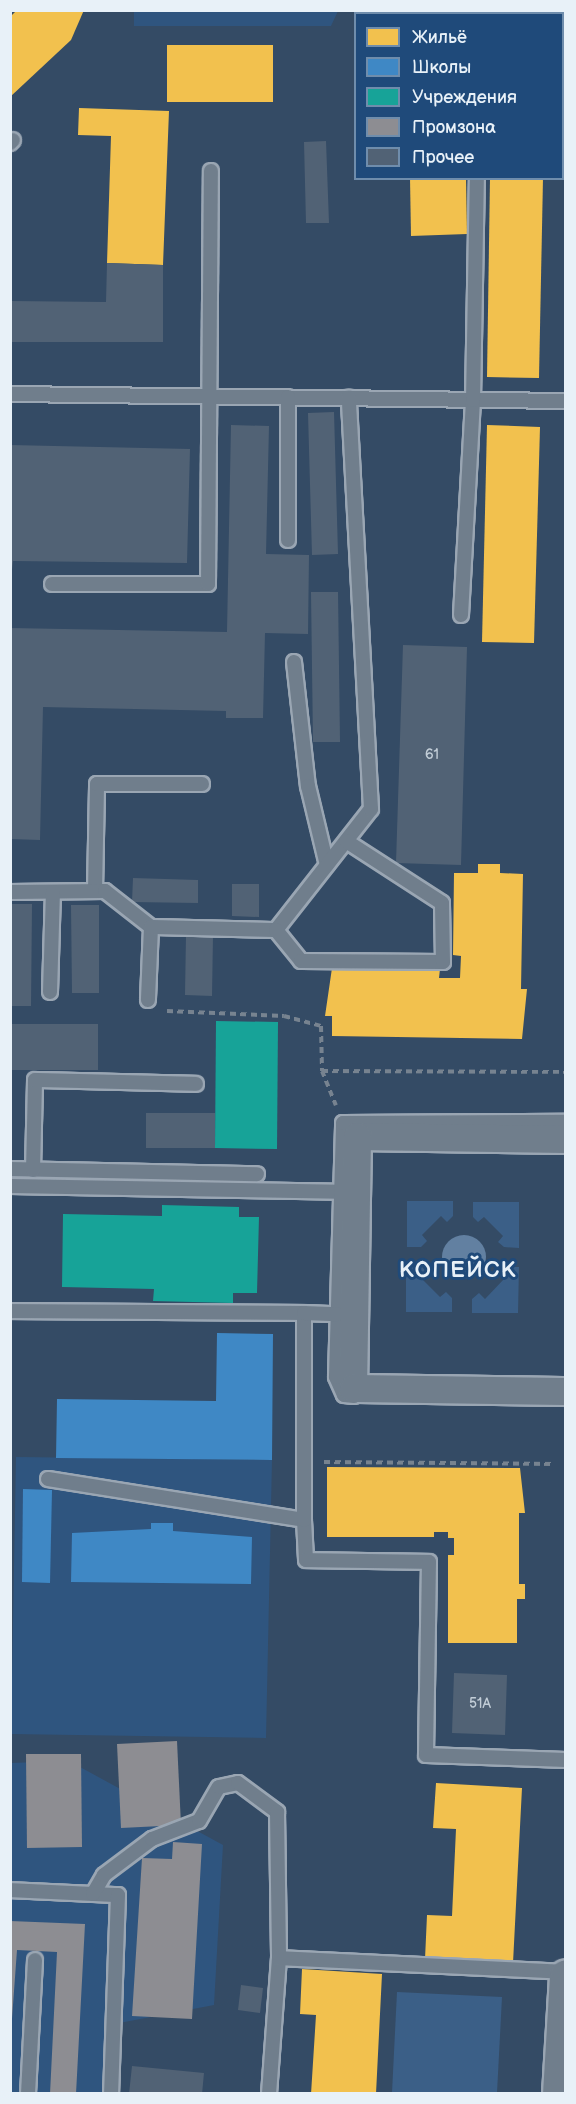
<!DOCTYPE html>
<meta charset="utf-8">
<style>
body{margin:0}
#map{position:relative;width:576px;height:2104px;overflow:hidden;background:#344b65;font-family:"Balsamiq Sans",sans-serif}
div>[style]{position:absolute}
.built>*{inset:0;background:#2f557f}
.green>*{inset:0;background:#3b5f87}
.water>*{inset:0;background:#6280a1}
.round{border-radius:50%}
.homes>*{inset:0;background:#f2c14e}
.schools>*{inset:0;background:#3f88c5}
.public>*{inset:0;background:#17a398}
.industry>*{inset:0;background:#8d8d92}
.building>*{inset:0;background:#516275}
.path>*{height:4px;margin-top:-2px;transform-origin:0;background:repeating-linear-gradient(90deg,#778390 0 6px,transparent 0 10.5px)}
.roads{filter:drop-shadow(2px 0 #9aa6b3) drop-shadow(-2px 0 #9aa6b3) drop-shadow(0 2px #9aa6b3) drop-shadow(0 -2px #9aa6b3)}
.lane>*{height:14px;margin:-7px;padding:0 7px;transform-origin:7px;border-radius:7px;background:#707e8c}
.street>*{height:27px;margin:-13.5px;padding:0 13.5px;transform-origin:13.5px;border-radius:13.5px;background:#707e8c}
.secondary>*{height:33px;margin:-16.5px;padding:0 16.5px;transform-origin:16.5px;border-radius:16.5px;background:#707e8c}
span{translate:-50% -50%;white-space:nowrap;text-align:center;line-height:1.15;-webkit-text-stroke:6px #1f4a7a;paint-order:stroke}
.number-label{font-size:14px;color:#c2cdd7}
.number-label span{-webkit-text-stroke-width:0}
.district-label{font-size:22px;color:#e8f1f8;font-weight:700;letter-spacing:1.5px}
.frame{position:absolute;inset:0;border:12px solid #e8f1f8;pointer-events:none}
.legend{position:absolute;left:354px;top:12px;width:210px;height:168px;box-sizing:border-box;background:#1f4a7a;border:2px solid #6f8dac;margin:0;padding:8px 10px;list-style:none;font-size:18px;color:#e8f1f8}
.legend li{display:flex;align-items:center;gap:12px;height:30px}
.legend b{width:30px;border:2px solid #6f8dac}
</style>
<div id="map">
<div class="built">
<div style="clip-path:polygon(134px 11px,134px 10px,338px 11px,331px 26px,134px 26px)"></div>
<div style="clip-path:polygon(16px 1457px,272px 1460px,266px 1738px,11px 1734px)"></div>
<div style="clip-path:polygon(69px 1761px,223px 1845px,214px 2005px,114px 2024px,112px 2093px,11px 2093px,10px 1763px)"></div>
</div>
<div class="green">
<div style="clip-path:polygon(407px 1201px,453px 1201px,453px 1216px,447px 1222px,441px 1216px,422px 1235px,427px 1241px,421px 1247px,407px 1247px)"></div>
<div style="clip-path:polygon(473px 1202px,519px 1202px,519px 1248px,504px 1247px,498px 1242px,503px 1236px,484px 1217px,478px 1222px,473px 1217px)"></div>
<div style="clip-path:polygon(406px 1266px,421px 1266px,427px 1272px,421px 1278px,440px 1297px,446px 1292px,452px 1298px,452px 1312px,406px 1312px)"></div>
<div style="clip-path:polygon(505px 1267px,519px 1267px,518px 1313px,472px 1313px,472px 1299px,479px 1293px,485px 1299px,504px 1279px,499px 1274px)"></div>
<div style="clip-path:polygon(397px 1992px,502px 1997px,497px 2093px,392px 2093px)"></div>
</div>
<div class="water">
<div class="round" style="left:442px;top:1235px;width:44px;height:44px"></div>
</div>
<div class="homes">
<div style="clip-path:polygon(17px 10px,84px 10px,71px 40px,10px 97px,10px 17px)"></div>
<div style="clip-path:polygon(487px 10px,554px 10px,554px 14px,487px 14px)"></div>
<div style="clip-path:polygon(167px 45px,273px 45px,273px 102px,167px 102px)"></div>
<div style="clip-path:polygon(79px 108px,169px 111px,163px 265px,107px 263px,111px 136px,78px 135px)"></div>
<div style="clip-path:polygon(410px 178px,466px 178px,467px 234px,411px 236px)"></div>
<div style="clip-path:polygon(490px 178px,543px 178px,539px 378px,487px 377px)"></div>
<div style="clip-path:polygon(487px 425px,540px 427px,534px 643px,482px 642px)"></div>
<div style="clip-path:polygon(478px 864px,500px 864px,500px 873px,523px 874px,521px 989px,527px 989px,522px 1039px,332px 1036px,332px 1016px,325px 1016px,332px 968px,440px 969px,439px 978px,460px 978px,461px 956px,453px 955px,454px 873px,478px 873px)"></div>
<div style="clip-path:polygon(327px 1467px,520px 1468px,525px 1513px,519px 1513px,519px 1584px,525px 1584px,525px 1599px,517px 1599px,517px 1643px,448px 1643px,448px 1555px,454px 1555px,454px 1538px,448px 1538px,448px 1532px,434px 1532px,434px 1537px,327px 1537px)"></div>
<div style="clip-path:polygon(436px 1783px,522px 1788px,513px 1963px,425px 1959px,427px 1915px,452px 1916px,456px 1829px,433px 1828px)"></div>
<div style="clip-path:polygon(302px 1969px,382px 1974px,376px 2094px,311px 2094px,316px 2015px,300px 2014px)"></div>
</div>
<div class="schools">
<div style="clip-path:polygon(217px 1333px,273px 1334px,272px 1460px,56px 1458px,57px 1399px,216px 1401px)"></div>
<div style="clip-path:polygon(23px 1489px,52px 1490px,50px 1583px,22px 1582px)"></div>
<div style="clip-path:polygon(151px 1523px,173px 1523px,173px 1531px,252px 1537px,251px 1584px,71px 1582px,72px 1533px,151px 1529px)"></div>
</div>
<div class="public">
<div style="clip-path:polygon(216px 1021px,278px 1022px,277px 1149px,215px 1148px)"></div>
<div style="clip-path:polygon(162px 1205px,239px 1207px,239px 1217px,259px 1217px,257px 1293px,233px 1293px,233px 1303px,153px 1301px,154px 1289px,62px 1287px,63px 1214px,162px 1216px)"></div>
</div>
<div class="industry">
<div style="clip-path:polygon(177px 1741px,181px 1825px,121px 1828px,117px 1744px)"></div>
<div style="clip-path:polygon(26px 1754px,81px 1754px,82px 1847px,27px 1848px)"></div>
<div style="clip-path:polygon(173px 1842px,202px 1844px,192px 2019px,132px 2016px,142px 1858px,172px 1859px)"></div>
<div style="clip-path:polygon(10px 1921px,85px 1924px,76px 2094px,50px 2094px,57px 1952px,17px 1950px,10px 2046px)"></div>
</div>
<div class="building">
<div style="clip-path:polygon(326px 141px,329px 223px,306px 223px,304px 142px)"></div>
<div style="clip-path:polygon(107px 263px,163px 265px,163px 342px,10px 342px,10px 301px,106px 302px)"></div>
<div style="clip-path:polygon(334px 412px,338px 554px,312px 555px,308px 413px)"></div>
<div style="clip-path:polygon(231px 425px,269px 426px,266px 554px,309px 555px,308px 634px,265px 633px,263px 718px,226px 718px,226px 711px,43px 707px,40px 840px,10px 839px,10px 628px,227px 632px)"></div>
<div style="clip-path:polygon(10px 445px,190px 449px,187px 563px,13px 561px,10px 587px)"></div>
<div style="clip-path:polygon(311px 592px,338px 592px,340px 742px,313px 742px)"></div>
<div style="clip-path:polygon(403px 645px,467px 647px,461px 865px,396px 863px)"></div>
<div style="clip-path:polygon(133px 878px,198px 880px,198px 903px,132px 902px)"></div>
<div style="clip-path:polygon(232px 884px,259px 884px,259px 917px,232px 916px)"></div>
<div style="clip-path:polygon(10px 904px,32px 904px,31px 1006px,10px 1006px)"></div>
<div style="clip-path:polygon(71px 905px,99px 905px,99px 993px,72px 993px)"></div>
<div style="clip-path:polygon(186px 935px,213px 935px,212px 996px,185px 995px)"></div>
<div style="clip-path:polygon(10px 1024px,98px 1024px,98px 1070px,10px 1070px)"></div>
<div style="clip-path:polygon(146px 1113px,215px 1113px,215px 1148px,146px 1148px)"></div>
<div style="clip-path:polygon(454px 1673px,507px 1675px,505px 1735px,452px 1733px)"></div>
<div style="clip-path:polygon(241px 1985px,263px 1988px,260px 2013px,238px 2010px)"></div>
<div style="clip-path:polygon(132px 2066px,204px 2073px,202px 2094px,129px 2094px)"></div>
</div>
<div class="path">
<div style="left:167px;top:1011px;width:117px;rotate:2.4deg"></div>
<div style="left:284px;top:1016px;width:38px;rotate:15deg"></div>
<div style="left:321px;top:1026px;width:45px;rotate:88.7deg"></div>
<div style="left:322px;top:1071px;width:37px;rotate:68deg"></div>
<div style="left:322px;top:1071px;width:244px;rotate:0.2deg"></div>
<div style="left:324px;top:1462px;width:230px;rotate:0.5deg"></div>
</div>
<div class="roads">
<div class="lane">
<div style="left:473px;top:10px;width:4px;rotate:90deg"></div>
<div style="left:10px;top:143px;width:4px;rotate:-45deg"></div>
<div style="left:10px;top:394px;width:556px;rotate:0.72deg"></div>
<div style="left:288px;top:397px;width:143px;rotate:90deg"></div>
<div style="left:52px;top:584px;width:156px"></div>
<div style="left:208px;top:584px;width:413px;rotate:-89.6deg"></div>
<div style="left:461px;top:615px;width:215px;rotate:-86.8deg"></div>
<div style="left:473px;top:400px;width:222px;rotate:-89deg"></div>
<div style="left:294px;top:662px;width:125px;rotate:83.6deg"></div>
<div style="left:308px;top:786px;width:81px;rotate:76.5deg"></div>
<div style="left:95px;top:891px;width:107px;rotate:-88.9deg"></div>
<div style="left:97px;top:784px;width:105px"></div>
<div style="left:10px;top:892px;width:95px;rotate:-0.6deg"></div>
<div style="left:105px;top:891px;width:58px;rotate:38deg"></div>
<div style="left:151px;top:927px;width:73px;rotate:92.4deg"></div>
<div style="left:151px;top:927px;width:125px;rotate:1.4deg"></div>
<div style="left:276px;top:930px;width:154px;rotate:-51.9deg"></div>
<div style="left:371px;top:809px;width:412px;rotate:-93.1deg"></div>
<div style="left:276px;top:930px;width:40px;rotate:51deg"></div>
<div style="left:301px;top:961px;width:142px;rotate:0.4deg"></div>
<div style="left:443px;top:962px;width:59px;rotate:-91deg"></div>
<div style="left:442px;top:903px;width:114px;rotate:-147.1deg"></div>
<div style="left:50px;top:992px;width:100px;rotate:-88.3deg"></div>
<div style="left:10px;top:1169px;width:247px;rotate:1.2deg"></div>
<div style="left:33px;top:1170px;width:90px;rotate:-88.7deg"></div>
<div style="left:35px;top:1080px;width:161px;rotate:1.4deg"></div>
<div style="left:10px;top:1186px;width:329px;rotate:1deg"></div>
<div style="left:10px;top:1311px;width:294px;rotate:0.4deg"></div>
<div style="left:354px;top:1396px;width:10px;rotate:-174deg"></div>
<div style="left:344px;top:1395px;width:20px;rotate:-114deg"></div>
<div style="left:336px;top:1377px;width:254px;rotate:-88.4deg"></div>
<div style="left:343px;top:1123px;width:223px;rotate:-0.3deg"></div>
<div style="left:48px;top:1479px;width:259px;rotate:9.1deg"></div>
<div style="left:304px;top:1520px;width:40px;rotate:87.1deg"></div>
<div style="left:306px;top:1560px;width:123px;rotate:0.9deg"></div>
<div style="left:429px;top:1562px;width:193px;rotate:90.9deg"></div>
<div style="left:426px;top:1755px;width:140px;rotate:2deg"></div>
<div style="left:304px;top:1520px;width:207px;rotate:-90deg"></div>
<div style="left:304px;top:1313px;width:33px;rotate:2deg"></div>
<div style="left:10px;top:1890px;width:108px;rotate:2.7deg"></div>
<div style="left:118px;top:1895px;width:199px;rotate:92deg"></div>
<div style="left:93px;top:1894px;width:22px;rotate:-60deg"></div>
<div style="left:104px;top:1875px;width:60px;rotate:-36.9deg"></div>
<div style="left:152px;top:1839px;width:50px;rotate:-21deg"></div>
<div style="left:199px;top:1821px;width:39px;rotate:-60deg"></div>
<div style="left:219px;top:1787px;width:19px;rotate:-12deg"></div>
<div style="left:238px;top:1783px;width:49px;rotate:36.6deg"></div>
<div style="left:277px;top:1812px;width:146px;rotate:89.2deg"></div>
<div style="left:28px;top:2094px;width:134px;rotate:-87deg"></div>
<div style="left:269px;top:2094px;width:136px;rotate:-85.8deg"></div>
<div style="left:279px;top:1958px;width:287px;rotate:2.8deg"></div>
</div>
<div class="street">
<div style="left:566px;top:1139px;width:209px;rotate:-179.2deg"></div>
<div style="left:357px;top:1136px;width:252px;rotate:90.9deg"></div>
<div style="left:353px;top:1388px;width:213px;rotate:0.8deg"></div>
</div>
<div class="secondary">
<div style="left:559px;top:2094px;width:118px;rotate:-86.6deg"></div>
</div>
</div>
<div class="number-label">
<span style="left:432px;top:755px">61</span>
<span style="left:480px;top:1704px">51А</span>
</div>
<div class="district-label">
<span style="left:458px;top:1271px">КОПЕЙСК</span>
</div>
<div class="frame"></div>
<ul class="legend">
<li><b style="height:16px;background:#f2c14e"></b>Жильё</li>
<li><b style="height:16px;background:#3f88c5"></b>Школы</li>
<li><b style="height:16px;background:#17a398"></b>Учреждения</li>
<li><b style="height:16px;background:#8d8d92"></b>Промзона</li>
<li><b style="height:16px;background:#516275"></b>Прочее</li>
</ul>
</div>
